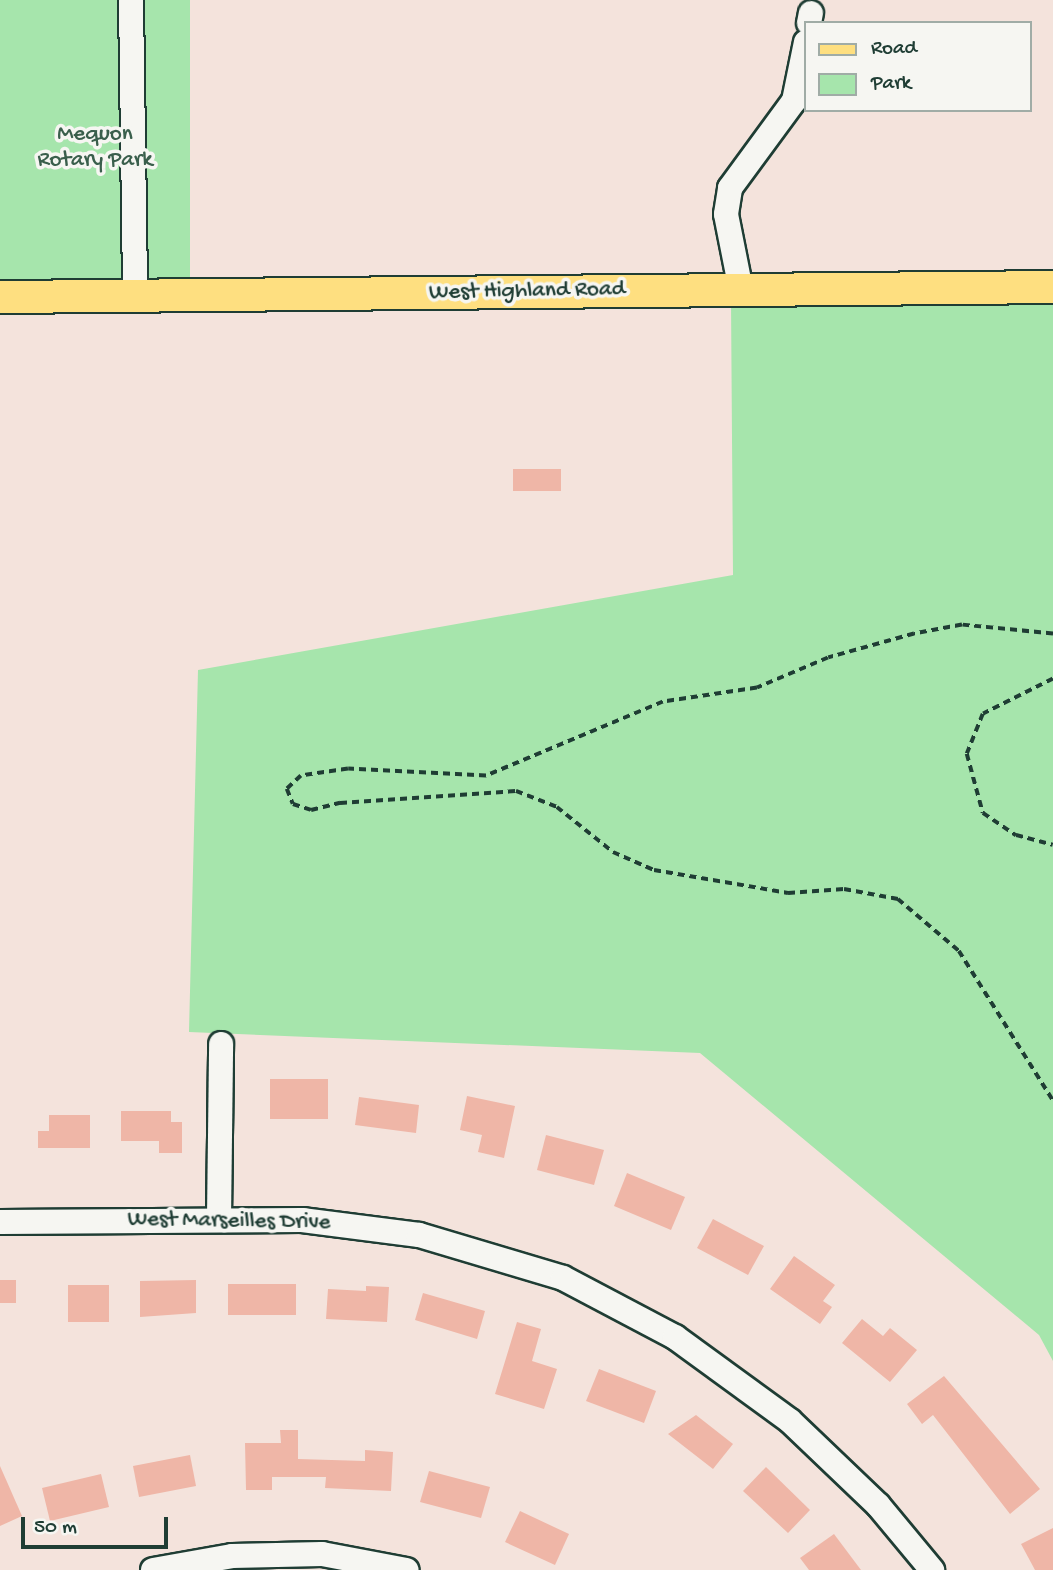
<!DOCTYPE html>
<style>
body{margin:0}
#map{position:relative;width:1053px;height:1570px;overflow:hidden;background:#f4e3dc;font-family:"Gochi Hand",sans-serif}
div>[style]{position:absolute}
.green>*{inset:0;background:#a6e5ac}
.building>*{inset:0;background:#efb6a7}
.path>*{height:3.5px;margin-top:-1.75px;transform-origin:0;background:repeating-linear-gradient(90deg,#1f3d34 0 7px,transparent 0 12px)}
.roads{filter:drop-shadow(2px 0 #1f3d34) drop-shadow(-2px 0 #1f3d34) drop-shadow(0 2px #1f3d34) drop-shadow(0 -2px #1f3d34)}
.minor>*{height:24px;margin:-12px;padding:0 12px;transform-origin:12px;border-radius:12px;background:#f6f6f2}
.major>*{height:32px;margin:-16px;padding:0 16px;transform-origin:16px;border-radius:16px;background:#fedf80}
span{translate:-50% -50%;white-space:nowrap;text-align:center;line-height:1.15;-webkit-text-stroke:7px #f6f6f2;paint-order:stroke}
.park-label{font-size:23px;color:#3a5f4c}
.street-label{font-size:23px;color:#1f3d34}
.legend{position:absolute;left:804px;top:21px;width:228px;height:91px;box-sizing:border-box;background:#f6f6f2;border:2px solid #a0aca6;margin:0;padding:9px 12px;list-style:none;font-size:21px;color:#1f3d34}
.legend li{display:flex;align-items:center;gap:14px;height:35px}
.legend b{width:35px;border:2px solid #a0aca6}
.scale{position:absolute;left:21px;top:1517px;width:147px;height:32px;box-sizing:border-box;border:4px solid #1f3d34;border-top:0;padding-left:9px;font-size:21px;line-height:24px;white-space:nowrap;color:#1f3d34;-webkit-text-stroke:5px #f6f6f2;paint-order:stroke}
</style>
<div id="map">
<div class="green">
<div style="clip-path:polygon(0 0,190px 0,190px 295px,0 297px)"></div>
<div style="clip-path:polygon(1053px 287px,1053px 1361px,1039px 1335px,700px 1053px,189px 1032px,198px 670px,733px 575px,731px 301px)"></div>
</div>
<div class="building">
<div style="clip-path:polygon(513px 469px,561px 469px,561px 491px,513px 491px)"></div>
<div style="clip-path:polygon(270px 1079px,328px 1079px,328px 1119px,270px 1119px)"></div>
<div style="clip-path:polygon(467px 1096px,515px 1106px,504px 1158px,478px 1152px,482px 1135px,460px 1130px)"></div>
<div style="clip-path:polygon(359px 1097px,419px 1105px,416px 1133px,355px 1125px)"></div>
<div style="clip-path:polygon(121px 1111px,171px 1111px,171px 1122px,182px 1122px,182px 1153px,159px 1153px,159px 1141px,121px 1141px)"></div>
<div style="clip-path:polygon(49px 1115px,90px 1115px,90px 1148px,38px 1148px,38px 1131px,49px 1131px)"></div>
<div style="clip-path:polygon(546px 1135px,604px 1150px,594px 1185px,537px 1170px)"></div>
<div style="clip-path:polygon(627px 1173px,685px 1197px,671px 1230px,614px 1206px)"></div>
<div style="clip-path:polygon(713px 1219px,764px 1246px,748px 1275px,697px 1248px)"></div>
<div style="clip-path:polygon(794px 1256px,835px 1285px,823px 1301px,832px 1307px,820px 1324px,770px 1289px)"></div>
<div style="clip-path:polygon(0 1280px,16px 1280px,16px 1303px,0 1303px)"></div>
<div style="clip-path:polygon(196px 1280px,196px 1313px,140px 1317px,140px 1281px)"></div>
<div style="clip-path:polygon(228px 1284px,296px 1284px,296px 1315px,228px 1315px)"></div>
<div style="clip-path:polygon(68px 1285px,109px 1285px,109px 1322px,68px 1322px)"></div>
<div style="clip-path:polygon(366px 1286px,389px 1287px,387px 1322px,326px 1319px,328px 1289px,366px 1291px)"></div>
<div style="clip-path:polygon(423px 1293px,485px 1311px,477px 1339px,415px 1320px)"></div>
<div style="clip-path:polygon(862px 1319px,883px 1336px,890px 1328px,917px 1350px,890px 1382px,842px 1343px)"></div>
<div style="clip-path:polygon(517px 1322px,541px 1329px,532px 1361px,557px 1369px,544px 1409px,495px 1394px)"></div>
<div style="clip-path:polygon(599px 1369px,656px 1391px,644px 1423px,586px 1401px)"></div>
<div style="clip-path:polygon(944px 1376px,1040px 1489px,1010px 1514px,933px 1415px,922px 1424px,907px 1404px)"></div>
<div style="clip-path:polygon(696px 1415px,733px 1444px,713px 1469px,668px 1434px)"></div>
<div style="clip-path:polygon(280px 1430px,298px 1430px,298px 1459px,365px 1461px,365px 1450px,393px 1452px,391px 1491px,325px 1488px,326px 1477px,272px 1477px,272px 1490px,246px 1490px,245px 1443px,281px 1443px)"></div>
<div style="clip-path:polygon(190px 1455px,196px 1486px,139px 1497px,133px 1466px)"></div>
<div style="clip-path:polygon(0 1466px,22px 1516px,0 1526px)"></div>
<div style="clip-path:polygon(766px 1467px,810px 1510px,788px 1533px,743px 1491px)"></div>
<div style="clip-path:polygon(429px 1471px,490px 1487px,481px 1518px,420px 1502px)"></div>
<div style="clip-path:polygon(101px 1474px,109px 1507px,50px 1521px,42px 1488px)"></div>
<div style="clip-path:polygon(520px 1511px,569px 1534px,555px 1565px,505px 1542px)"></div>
<div style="clip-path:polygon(1053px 1528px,1053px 1570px,1035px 1570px,1021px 1544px)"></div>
<div style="clip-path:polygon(834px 1534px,861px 1570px,809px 1570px,800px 1558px)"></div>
</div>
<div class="path">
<div style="left:1053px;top:634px;width:91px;rotate:-174.4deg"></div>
<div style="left:962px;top:625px;width:49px;rotate:169.4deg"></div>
<div style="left:914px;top:634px;width:89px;rotate:164.4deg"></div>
<div style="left:828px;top:658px;width:77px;rotate:157.1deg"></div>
<div style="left:757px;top:688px;width:95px;rotate:171.5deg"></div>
<div style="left:663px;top:702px;width:192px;rotate:157.3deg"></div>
<div style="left:486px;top:776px;width:138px;rotate:-177.1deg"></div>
<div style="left:348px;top:769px;width:48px;rotate:171.5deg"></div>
<div style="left:301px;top:776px;width:19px;rotate:137deg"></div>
<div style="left:287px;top:789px;width:16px;rotate:68deg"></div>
<div style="left:293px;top:804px;width:19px;rotate:18deg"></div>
<div style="left:311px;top:810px;width:30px;rotate:-14deg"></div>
<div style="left:340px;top:803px;width:176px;rotate:-3.9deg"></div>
<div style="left:516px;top:791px;width:44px;rotate:21.3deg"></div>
<div style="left:557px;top:807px;width:72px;rotate:38.8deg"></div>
<div style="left:613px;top:852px;width:45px;rotate:23.7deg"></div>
<div style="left:654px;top:870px;width:136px;rotate:9.7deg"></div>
<div style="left:788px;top:893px;width:56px;rotate:-4.1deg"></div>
<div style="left:844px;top:889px;width:55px;rotate:10.5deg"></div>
<div style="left:898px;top:899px;width:80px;rotate:40.4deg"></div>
<div style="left:959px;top:951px;width:176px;rotate:57.8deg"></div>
<div style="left:1053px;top:679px;width:78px;rotate:153.4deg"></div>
<div style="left:983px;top:714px;width:43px;rotate:111.8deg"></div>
<div style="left:967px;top:754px;width:61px;rotate:74.8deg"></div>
<div style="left:983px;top:813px;width:40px;rotate:34deg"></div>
<div style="left:1016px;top:835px;width:38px;rotate:15deg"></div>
</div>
<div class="roads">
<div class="minor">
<div style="left:131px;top:0;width:296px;rotate:89.2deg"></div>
<div style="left:809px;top:23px;width:10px;rotate:-79deg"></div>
<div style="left:741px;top:290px;width:77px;rotate:-101.2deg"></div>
<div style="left:726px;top:214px;width:26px;rotate:-81deg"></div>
<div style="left:730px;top:188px;width:108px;rotate:-53.7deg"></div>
<div style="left:794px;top:101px;width:60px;rotate:-78.5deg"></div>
<div style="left:219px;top:1218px;width:174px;rotate:-89.3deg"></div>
<div style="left:0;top:1222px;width:302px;rotate:-0.4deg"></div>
<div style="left:302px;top:1220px;width:118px;rotate:7.3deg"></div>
<div style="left:419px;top:1235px;width:150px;rotate:16.6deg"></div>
<div style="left:563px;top:1278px;width:127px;rotate:27.8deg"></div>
<div style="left:675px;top:1337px;width:142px;rotate:36.1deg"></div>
<div style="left:790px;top:1421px;width:122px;rotate:43.7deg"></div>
<div style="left:878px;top:1505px;width:85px;rotate:50.3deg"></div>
<div style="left:153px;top:1570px;width:80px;rotate:-10deg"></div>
<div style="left:232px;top:1556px;width:90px;rotate:-1.3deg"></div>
<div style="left:322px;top:1554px;width:86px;rotate:10.7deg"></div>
</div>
<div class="major">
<div style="left:0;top:297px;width:1053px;rotate:-0.54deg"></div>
</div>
</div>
<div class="park-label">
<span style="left:95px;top:148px">Mequon<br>Rotary Park</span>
</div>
<div class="street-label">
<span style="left:527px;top:292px;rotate:-1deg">West Highland Road</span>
<span style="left:229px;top:1222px;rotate:1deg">West Marseilles Drive</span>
</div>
<ul class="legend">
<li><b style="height:9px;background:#fedf80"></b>Road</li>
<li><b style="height:19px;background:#a6e5ac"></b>Park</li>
</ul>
<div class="scale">50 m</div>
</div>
